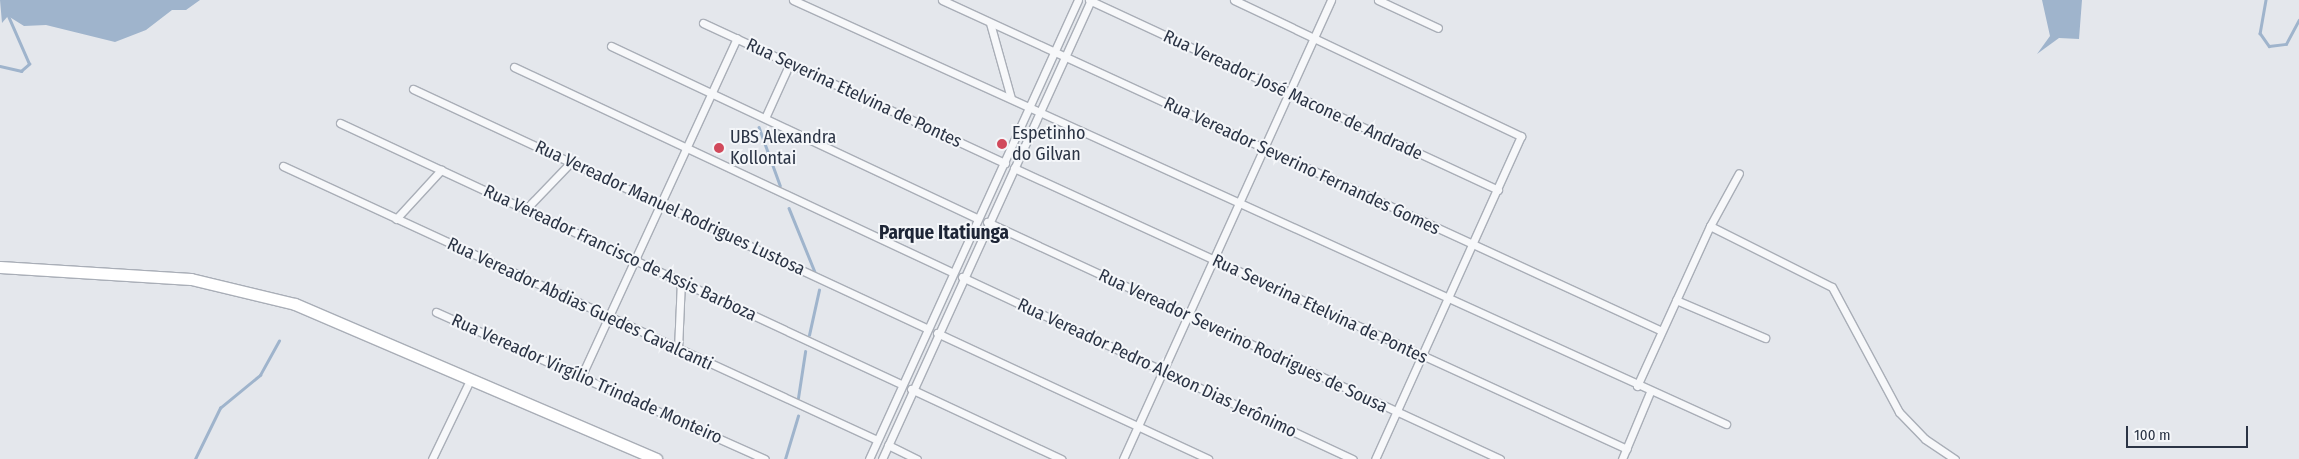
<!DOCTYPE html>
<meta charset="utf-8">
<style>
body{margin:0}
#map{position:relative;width:2299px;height:459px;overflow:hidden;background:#e4e7ec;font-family:"Fira Sans Condensed",sans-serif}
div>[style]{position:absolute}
.water>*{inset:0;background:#9fb4cc}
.stream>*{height:2.5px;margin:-1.25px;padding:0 1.25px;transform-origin:1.25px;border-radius:1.25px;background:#9fb4cc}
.roads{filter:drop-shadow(1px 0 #a9aeb7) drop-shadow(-1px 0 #a9aeb7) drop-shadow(0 1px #a9aeb7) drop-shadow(0 -1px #a9aeb7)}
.street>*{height:7px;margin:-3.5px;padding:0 3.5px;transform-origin:3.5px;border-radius:3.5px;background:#f7f8fa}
.primary>*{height:11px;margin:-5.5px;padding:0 5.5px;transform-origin:5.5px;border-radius:5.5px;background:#fff}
.dots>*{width:14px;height:14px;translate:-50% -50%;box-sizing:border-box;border:2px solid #f4f6f9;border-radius:50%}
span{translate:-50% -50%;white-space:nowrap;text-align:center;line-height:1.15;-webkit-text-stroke:4px #f4f6f9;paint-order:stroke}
.street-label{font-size:18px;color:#2b3445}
.poi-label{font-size:18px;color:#2b3445}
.left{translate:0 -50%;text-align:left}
.neighbourhood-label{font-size:19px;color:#1d2536;font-weight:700}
.scale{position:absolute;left:2126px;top:426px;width:122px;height:22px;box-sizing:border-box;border:2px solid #2b3445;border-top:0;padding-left:6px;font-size:15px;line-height:18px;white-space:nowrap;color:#2b3445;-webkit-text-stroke:4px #f4f6f9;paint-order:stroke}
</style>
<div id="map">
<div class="water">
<div style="clip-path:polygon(0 0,200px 0,186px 10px,172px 10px,146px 30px,115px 42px,46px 25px,24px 26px,8px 16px,2px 23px)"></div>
<div style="clip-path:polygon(2042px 0,2082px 0,2079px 39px,2059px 38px,2037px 54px,2050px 36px)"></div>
</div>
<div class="stream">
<div style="left:2266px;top:0;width:34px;rotate:100deg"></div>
<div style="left:2260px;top:33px;width:16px;rotate:55deg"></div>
<div style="left:2269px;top:46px;width:17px;rotate:-7deg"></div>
<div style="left:2286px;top:44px;width:27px;rotate:-62deg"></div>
<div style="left:0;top:66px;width:22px;rotate:13deg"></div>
<div style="left:21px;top:71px;width:11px;rotate:-41deg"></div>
<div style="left:29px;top:64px;width:52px;rotate:-113.6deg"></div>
<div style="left:759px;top:127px;width:62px;rotate:70.1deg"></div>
<div style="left:789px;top:208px;width:69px;rotate:67.9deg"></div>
<div style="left:809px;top:335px;width:46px;rotate:-77.5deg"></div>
<div style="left:798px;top:398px;width:47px;rotate:-81.3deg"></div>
<div style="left:195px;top:459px;width:57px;rotate:-63.9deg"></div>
<div style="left:220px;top:408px;width:52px;rotate:-39.5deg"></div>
<div style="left:260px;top:375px;width:39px;rotate:-61deg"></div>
<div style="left:785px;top:459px;width:45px;rotate:-73.2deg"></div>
</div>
<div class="roads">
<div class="street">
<div style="left:793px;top:0;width:1025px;rotate:24.44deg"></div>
<div style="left:942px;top:0;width:792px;rotate:24.69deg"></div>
<div style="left:1089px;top:0;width:451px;rotate:24.9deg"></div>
<div style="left:1234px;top:0;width:318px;rotate:25.4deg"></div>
<div style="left:1521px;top:136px;width:354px;rotate:114.3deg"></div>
<div style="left:1378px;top:0;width:66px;rotate:25deg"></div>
<div style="left:703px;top:23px;width:333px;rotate:24.9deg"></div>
<div style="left:990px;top:23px;width:78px;rotate:74.4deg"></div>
<div style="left:611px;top:46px;width:404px;rotate:25.2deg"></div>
<div style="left:514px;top:67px;width:483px;rotate:25.1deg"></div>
<div style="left:413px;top:89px;width:566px;rotate:24.98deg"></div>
<div style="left:765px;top:118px;width:60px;rotate:-65.6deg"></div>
<div style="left:340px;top:123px;width:619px;rotate:24.95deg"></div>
<div style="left:283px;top:166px;width:654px;rotate:24.76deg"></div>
<div style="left:1014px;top:168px;width:674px;rotate:24.63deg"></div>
<div style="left:526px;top:209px;width:65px;rotate:-46.2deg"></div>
<div style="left:396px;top:219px;width:67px;rotate:-47.4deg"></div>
<div style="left:987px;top:222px;width:565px;rotate:24.8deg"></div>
<div style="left:1710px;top:226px;width:136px;rotate:26.6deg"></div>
<div style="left:1832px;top:287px;width:142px;rotate:61.8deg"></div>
<div style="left:1899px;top:412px;width:37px;rotate:46deg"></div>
<div style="left:1925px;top:439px;width:36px;rotate:34deg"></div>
<div style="left:962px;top:277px;width:431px;rotate:25deg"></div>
<div style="left:1676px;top:300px;width:97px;rotate:23.1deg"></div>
<div style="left:436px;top:312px;width:360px;rotate:24.1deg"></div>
<div style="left:937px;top:333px;width:299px;rotate:24.9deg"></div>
<div style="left:678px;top:349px;width:68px;rotate:-87.5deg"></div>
<div style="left:581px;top:377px;width:373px;rotate:-65.3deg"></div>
<div style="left:1637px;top:386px;width:176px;rotate:-65.5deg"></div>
<div style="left:1710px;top:226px;width:60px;rotate:-61.3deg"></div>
<div style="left:911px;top:389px;width:166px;rotate:25deg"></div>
<div style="left:888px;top:445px;width:32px;rotate:26deg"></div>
<div style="left:432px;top:459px;width:90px;rotate:-64.3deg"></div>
<div style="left:869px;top:459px;width:504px;rotate:-65.52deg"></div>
<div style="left:882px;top:459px;width:504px;rotate:-65.52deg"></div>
<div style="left:1123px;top:459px;width:504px;rotate:-65.62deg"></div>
<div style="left:1622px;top:459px;width:73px;rotate:-67.3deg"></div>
</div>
<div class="primary">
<div style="left:0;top:267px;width:191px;rotate:3.6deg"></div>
<div style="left:191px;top:279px;width:107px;rotate:13.5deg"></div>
<div style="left:295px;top:304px;width:393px;rotate:23.2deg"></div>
</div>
</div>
<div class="dots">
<div style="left:1002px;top:144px;background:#d1495b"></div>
<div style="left:719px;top:148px;background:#d1495b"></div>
</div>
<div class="street-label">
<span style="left:854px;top:93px;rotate:25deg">Rua Severina Etelvina de Pontes</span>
<span style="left:1293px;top:95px;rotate:25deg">Rua Vereador José Macone de Andrade</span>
<span style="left:1302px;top:166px;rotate:25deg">Rua Vereador Severino Fernandes Gomes</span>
<span style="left:670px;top:208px;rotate:25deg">Rua Vereador Manuel Rodrigues Lustosa</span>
<span style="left:620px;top:253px;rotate:25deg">Rua Vereador Francisco de Assis Barboza</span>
<span style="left:580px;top:304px;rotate:25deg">Rua Vereador Abdias Guedes Cavalcanti</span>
<span style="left:1320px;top:309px;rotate:25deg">Rua Severina Etelvina de Pontes</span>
<span style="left:1243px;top:341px;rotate:25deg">Rua Vereador Severino Rodrigues de Sousa</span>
<span style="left:1157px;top:368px;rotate:25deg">Rua Vereador Pedro Alexon Dias Jerônimo</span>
<span style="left:587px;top:379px;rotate:24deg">Rua Vereador Virgílio Trindade Monteiro</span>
</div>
<div class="poi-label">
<span class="left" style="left:1012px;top:144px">Espetinho<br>do Gilvan</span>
<span class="left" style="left:730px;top:148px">UBS Alexandra<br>Kollontai</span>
</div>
<div class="neighbourhood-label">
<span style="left:944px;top:233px">Parque Itatiunga</span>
</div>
<div class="scale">100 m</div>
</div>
